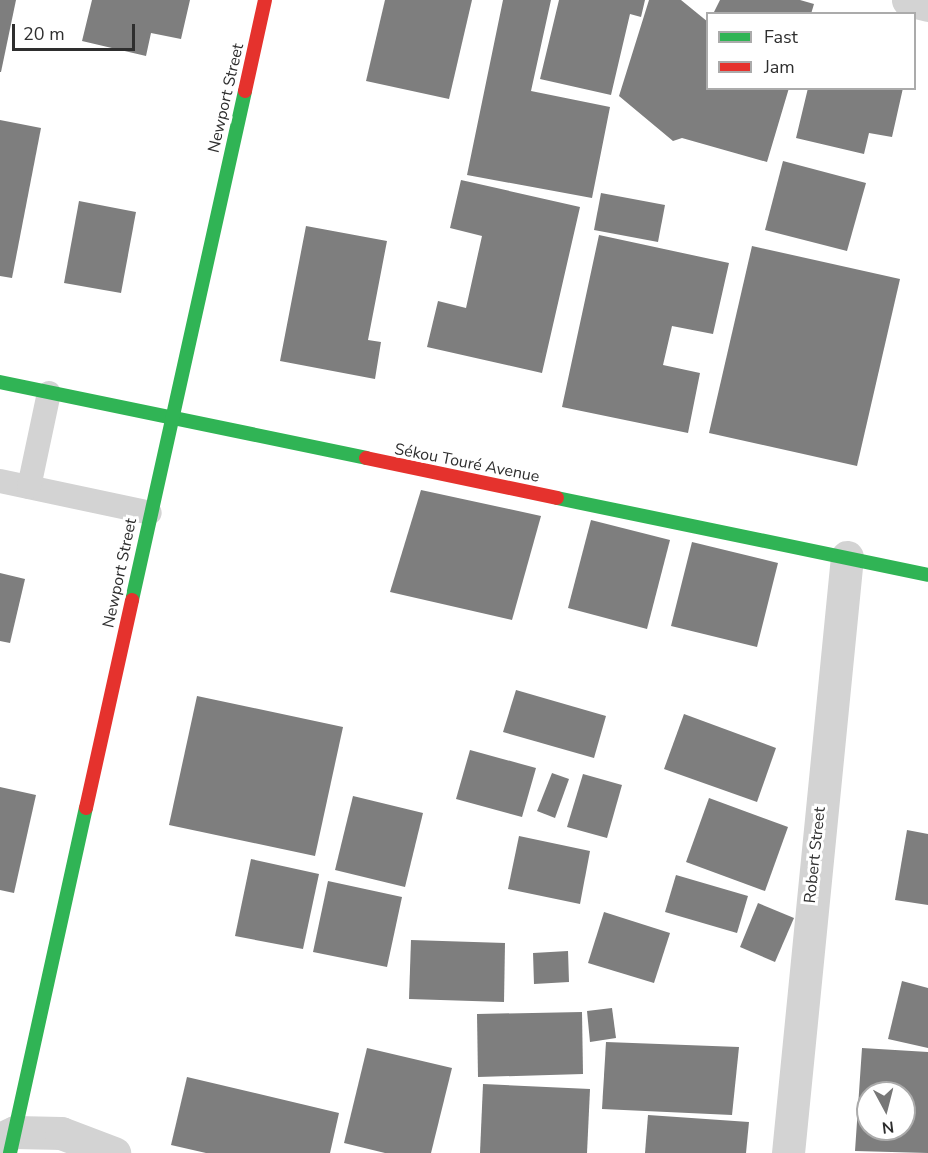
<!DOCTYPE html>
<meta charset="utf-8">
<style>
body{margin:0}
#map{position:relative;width:928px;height:1153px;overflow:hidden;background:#fff;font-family:"Nunito Sans",sans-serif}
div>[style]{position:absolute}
.building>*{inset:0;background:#7e7e7e}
.lane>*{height:24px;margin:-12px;padding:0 12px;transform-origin:12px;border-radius:12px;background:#d3d3d3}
.street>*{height:33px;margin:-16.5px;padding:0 16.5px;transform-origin:16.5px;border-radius:16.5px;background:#d3d3d3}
.fast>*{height:14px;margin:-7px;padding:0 7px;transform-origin:7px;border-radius:7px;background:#30b455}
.jam>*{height:14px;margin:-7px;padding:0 7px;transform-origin:7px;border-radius:7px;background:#e5322d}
span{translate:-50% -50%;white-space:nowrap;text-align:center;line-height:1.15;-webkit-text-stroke:6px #fff;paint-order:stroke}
.street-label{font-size:16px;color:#2e2e2e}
.legend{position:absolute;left:706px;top:12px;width:210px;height:78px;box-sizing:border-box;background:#fff;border:2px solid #ababab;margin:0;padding:8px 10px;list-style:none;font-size:18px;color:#2e2e2e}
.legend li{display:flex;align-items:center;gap:12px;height:30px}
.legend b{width:30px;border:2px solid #ababab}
.north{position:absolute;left:856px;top:1081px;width:60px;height:60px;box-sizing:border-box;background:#fff;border:2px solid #ababab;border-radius:50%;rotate:173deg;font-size:16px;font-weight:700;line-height:24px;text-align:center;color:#2e2e2e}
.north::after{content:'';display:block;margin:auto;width:21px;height:27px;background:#777;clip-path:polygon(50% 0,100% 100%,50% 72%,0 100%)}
.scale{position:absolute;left:12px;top:24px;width:123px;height:27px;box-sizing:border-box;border:3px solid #2e2e2e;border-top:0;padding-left:8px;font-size:18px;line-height:21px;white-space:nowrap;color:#2e2e2e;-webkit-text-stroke:4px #fff;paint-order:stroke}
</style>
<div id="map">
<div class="building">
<div style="clip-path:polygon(0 0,16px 0,1px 72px,0 72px)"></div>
<div style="clip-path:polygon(92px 0,190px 0,181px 39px,151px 33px,146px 56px,82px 41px)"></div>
<div style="clip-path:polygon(385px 0,472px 0,449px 99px,366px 81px)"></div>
<div style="clip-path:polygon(503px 0,551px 0,531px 91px,610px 107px,592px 198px,467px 175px)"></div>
<div style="clip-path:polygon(559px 0,645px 0,641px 17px,630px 14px,611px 95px,540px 79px)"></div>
<div style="clip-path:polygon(649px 0,681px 0,708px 22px,708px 88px,789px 88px,767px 162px,682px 138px,673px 141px,619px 96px)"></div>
<div style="clip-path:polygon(720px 0,800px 0,814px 4px,811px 14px,713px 14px)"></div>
<div style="clip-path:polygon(808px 88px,903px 88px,892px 137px,869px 133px,864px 154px,796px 138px)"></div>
<div style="clip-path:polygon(0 120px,41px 128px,12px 278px,0 276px)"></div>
<div style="clip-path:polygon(783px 161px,866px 183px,847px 251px,765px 230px)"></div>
<div style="clip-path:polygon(461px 180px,580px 207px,542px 373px,427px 347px,438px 301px,466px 308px,482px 236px,450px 228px)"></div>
<div style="clip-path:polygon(601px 193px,665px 205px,658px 242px,594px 230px)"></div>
<div style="clip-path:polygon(79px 201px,136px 212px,121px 293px,64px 283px)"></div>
<div style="clip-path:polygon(306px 226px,387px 241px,368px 340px,381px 342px,375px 379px,280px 361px)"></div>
<div style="clip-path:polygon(599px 235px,729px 263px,713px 334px,672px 326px,663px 365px,700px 373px,688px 433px,562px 407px)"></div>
<div style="clip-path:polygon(752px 246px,900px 279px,857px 466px,709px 433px)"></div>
<div style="clip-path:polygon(421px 490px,541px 516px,512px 620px,390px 592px)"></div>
<div style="clip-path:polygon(591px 520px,670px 540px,647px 629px,568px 608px)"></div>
<div style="clip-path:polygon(692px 542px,778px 563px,757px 647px,671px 626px)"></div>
<div style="clip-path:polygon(0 573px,25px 579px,10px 643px,0 641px)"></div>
<div style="clip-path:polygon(516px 690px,606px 716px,594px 758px,503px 732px)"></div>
<div style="clip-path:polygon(197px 696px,343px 727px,315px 856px,169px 825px)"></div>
<div style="clip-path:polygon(684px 714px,776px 748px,757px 802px,664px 769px)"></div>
<div style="clip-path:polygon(470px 750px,536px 768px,522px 817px,456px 799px)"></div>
<div style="clip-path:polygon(552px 773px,569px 779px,555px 818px,537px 811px)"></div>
<div style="clip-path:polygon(583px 774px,622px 785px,607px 838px,567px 827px)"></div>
<div style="clip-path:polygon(0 787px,36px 795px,14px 893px,0 890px)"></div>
<div style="clip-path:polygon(353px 796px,423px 813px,405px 887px,335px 870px)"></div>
<div style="clip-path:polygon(709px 798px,788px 827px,765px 891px,686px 862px)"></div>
<div style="clip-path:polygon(907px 830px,928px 834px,928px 905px,895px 900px)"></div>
<div style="clip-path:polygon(519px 836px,590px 851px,580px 904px,508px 889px)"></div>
<div style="clip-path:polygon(251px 859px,319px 874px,303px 949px,235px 936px)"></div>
<div style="clip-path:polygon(676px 875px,748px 896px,737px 933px,665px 912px)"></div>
<div style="clip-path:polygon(328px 881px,402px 897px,387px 967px,313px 952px)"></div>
<div style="clip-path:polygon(758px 903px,794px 918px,775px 962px,740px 947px)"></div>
<div style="clip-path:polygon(604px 912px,670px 933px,654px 983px,588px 963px)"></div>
<div style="clip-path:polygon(411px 940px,505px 943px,504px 1002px,409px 999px)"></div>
<div style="clip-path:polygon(568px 951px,569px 982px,534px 984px,533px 953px)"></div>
<div style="clip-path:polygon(902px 981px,928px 988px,928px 1048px,888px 1039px)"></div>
<div style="clip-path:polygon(612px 1008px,616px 1038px,590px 1042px,587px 1011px)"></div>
<div style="clip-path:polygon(582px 1012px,583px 1074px,478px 1077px,477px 1014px)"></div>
<div style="clip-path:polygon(606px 1042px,739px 1047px,732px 1115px,602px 1109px)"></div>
<div style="clip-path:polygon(367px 1048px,452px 1068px,431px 1153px,385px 1153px,344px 1143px)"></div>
<div style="clip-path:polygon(evenodd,862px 1048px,928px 1052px,928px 1153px,855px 1151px,862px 1048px,868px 1093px,904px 1093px,904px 1129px,868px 1129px,868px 1093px)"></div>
<div style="clip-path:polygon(187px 1077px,339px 1113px,330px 1153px,206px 1153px,171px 1145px)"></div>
<div style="clip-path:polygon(483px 1084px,590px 1089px,587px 1153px,480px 1153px)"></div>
<div style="clip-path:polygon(648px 1115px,749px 1122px,746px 1153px,645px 1153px)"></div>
</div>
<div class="lane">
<div style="left:0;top:481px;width:153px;rotate:12deg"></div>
<div style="left:29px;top:487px;width:96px;rotate:-78deg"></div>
</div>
<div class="street">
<div style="left:908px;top:0;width:21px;rotate:14deg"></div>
<div style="left:0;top:1139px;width:17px;rotate:-25deg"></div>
<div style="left:15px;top:1132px;width:46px;rotate:1.2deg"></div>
<div style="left:61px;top:1133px;width:57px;rotate:20.7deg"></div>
<div style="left:788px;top:1153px;width:599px;rotate:-84.35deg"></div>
</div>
<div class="fast">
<div style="left:0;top:382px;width:374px;rotate:11.7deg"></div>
<div style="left:557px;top:498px;width:379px;rotate:11.7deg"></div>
<div style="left:132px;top:600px;width:521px;rotate:-77.48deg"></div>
<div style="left:10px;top:1153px;width:353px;rotate:-77.6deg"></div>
</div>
<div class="jam">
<div style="left:245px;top:91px;width:93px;rotate:-77.6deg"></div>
<div style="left:366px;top:458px;width:195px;rotate:11.8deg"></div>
<div style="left:86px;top:808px;width:213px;rotate:-77.5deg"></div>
</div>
<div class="street-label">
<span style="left:226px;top:98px;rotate:-77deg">Newport Street</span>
<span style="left:467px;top:463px;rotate:11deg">Sékou Touré Avenue</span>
<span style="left:120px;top:573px;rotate:-78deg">Newport Street</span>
<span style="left:815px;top:855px;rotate:-84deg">Robert Street</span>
</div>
<ul class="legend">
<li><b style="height:8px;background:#30b455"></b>Fast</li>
<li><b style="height:8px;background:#e5322d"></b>Jam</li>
</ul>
<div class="north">N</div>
<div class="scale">20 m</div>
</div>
